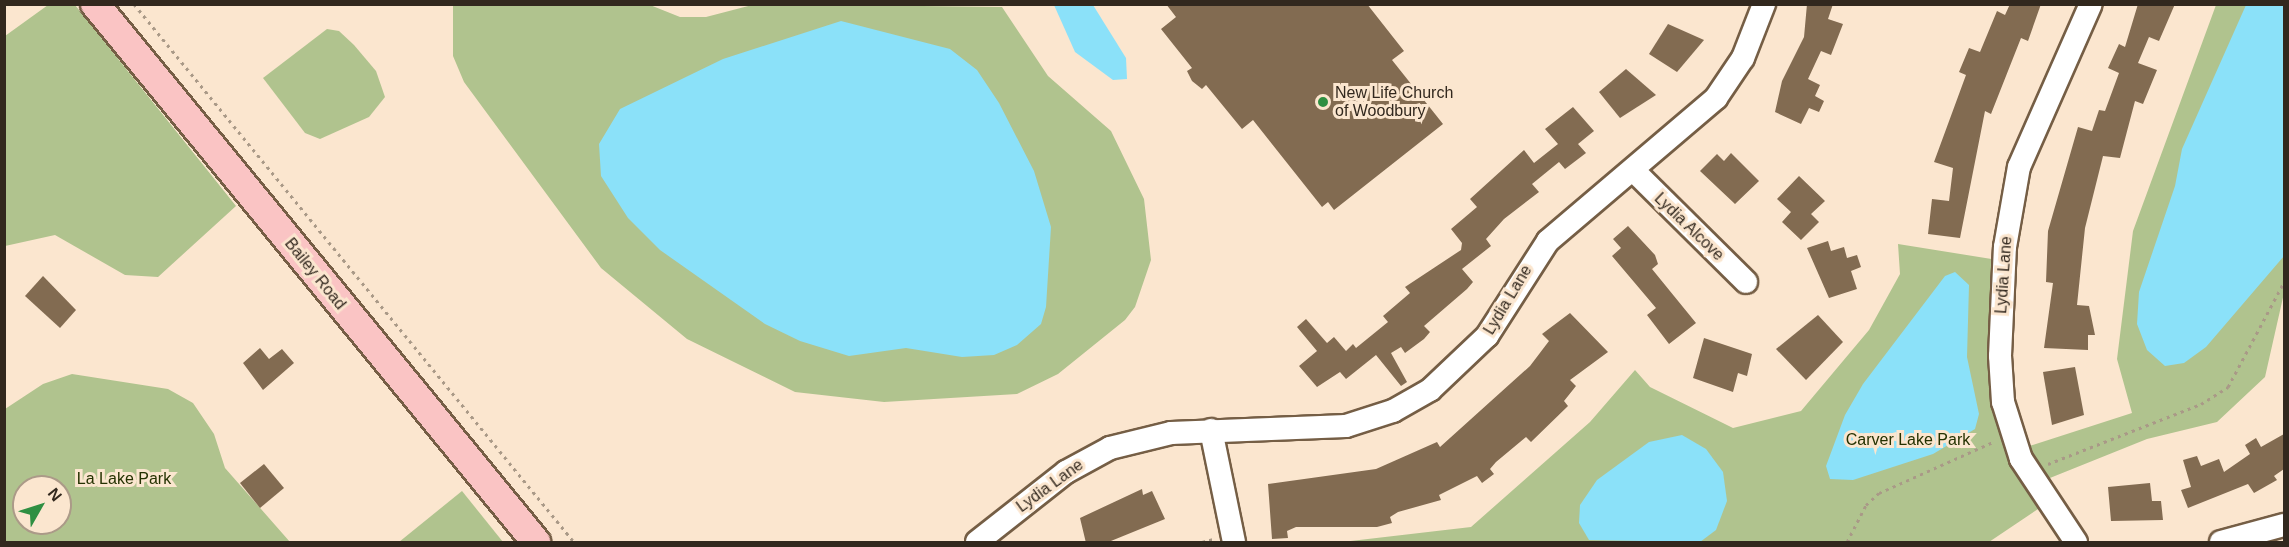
<!DOCTYPE html>
<style>
body{margin:0}
#map{position:relative;width:2289px;height:547px;overflow:hidden;background:#fbe6cf;font-family:Helvetica,sans-serif}
div>[style]{position:absolute}
.green>*{inset:0;background:#b0c38e}
.water>*{inset:0;background:#8be1f9}
.building>*{inset:0;background:#826b51}
.path>*{height:3px;margin-top:-1.5px;transform-origin:0;background:repeating-linear-gradient(90deg,#a99987 0 3px,transparent 0 7.5px)}
.roads{filter:drop-shadow(2px 0 #755e45) drop-shadow(-2px 0 #755e45) drop-shadow(0 2px #755e45) drop-shadow(0 -2px #755e45)}
.minor>*{height:22px;margin:-11px;padding:0 11px;transform-origin:11px;border-radius:11px;background:#fff}
.major>*{height:28px;margin:-14px;padding:0 14px;transform-origin:14px;border-radius:14px;background:#fac4c4}
.dots>*{width:16px;height:16px;translate:-50% -50%;box-sizing:border-box;border:3px solid #fbe6cf;border-radius:50%}
span{translate:-50% -50%;white-space:nowrap;text-align:center;line-height:1.15;-webkit-text-stroke:6px #fbe6cf;paint-order:stroke}
.poi-label{font-size:16px;color:#32281e}
.left{translate:0 -50%;text-align:left}
.street-label{font-size:16px;color:#32281e}
.park-label{font-size:16px;color:#253202}
.frame{position:absolute;inset:0;border:6px solid #32281e;pointer-events:none}
.north{position:absolute;left:12px;top:475px;width:60px;height:60px;box-sizing:border-box;background:#fbe6cf;border:2px solid #ab9a88;border-radius:50%;rotate:51deg;font-size:16px;font-weight:700;line-height:24px;text-align:center;color:#32281e}
.north::after{content:'';display:block;margin:auto;width:21px;height:27px;background:#2f8f42;clip-path:polygon(50% 0,100% 100%,50% 72%,0 100%)}
</style>
<div id="map">
<div class="green">
<div style="clip-path:polygon(756px 4px,1002px 7px,1048px 76px,1111px 131px,1144px 199px,1151px 260px,1135px 307px,1125px 320px,1058px 374px,1017px 394px,884px 402px,795px 392px,687px 339px,601px 268px,464px 82px,453px 56px,453px 5px,650px 5px,680px 17px,706px 17px)"></div>
<div style="clip-path:polygon(48px 5px,75px 5px,236px 206px,158px 277px,125px 275px,55px 235px,5px 246px,5px 36px)"></div>
<div style="clip-path:polygon(2216px 5px,2284px 5px,2284px 293px,2265px 377px,2217px 422px,2147px 439px,2035px 484px,2047px 503px,1989px 542px,1342px 542px,1471px 527px,1590px 422px,1635px 370px,1650px 387px,1733px 428px,1801px 411px,1869px 330px,1900px 274px,1898px 244px,2004px 261px,2017px 450px,2132px 413px,2117px 359px,2133px 231px)"></div>
<div style="clip-path:polygon(327px 29px,339px 31px,354px 45px,376px 71px,385px 97px,369px 117px,320px 139px,305px 133px,263px 78px)"></div>
<div style="clip-path:polygon(evenodd,72px 374px,168px 389px,193px 403px,214px 434px,225px 468px,290px 542px,5px 542px,5px 409px,43px 384px,72px 374px,24px 487px,60px 487px,60px 523px,24px 523px,24px 487px)"></div>
<div style="clip-path:polygon(462px 491px,503px 542px,399px 542px)"></div>
</div>
<div class="water">
<div style="clip-path:polygon(1054px 5px,1093px 5px,1126px 58px,1127px 79px,1113px 80px,1075px 52px)"></div>
<div style="clip-path:polygon(2246px 5px,2284px 5px,2284px 256px,2206px 347px,2184px 363px,2165px 366px,2147px 350px,2137px 324px,2139px 292px,2175px 186px,2182px 149px)"></div>
<div style="clip-path:polygon(841px 21px,950px 49px,977px 70px,999px 103px,1034px 171px,1051px 227px,1046px 307px,1041px 324px,1017px 345px,994px 355px,962px 357px,906px 348px,849px 356px,800px 341px,765px 324px,660px 250px,628px 218px,601px 176px,599px 144px,620px 109px,723px 59px)"></div>
<div style="clip-path:polygon(1955px 272px,1969px 285px,1967px 357px,1979px 414px,1975px 429px,1933px 454px,1853px 480px,1830px 479px,1826px 466px,1845px 415px,1863px 384px,1945px 276px)"></div>
<div style="clip-path:polygon(1682px 435px,1706px 449px,1723px 472px,1727px 501px,1716px 530px,1700px 542px,1589px 540px,1579px 523px,1580px 505px,1597px 480px,1649px 442px)"></div>
</div>
<div class="building">
<div style="clip-path:polygon(1166px 4px,1367px 4px,1404px 51px,1392px 60px,1443px 124px,1334px 210px,1328px 202px,1322px 207px,1253px 120px,1242px 129px,1206px 85px,1202px 89px,1192px 81px,1187px 71px,1192px 68px,1161px 29px,1176px 17px)"></div>
<div style="clip-path:polygon(1807px 4px,1833px 4px,1828px 19px,1843px 24px,1831px 55px,1821px 51px,1808px 79px,1820px 85px,1815px 96px,1824px 101px,1819px 112px,1809px 108px,1801px 124px,1775px 112px,1782px 81px,1804px 37px)"></div>
<div style="clip-path:polygon(2010px 4px,2041px 4px,2028px 41px,2021px 38px,1991px 114px,1985px 111px,1960px 238px,1928px 234px,1932px 199px,1949px 201px,1953px 168px,1934px 162px,1966px 75px,1959px 72px,1969px 48px,1980px 52px,1997px 11px,2005px 15px)"></div>
<div style="clip-path:polygon(2138px 4px,2175px 4px,2159px 41px,2149px 37px,2138px 63px,2157px 70px,2143px 104px,2135px 101px,2120px 158px,2103px 156px,2085px 228px,2077px 305px,2089px 306px,2095px 335px,2088px 335px,2088px 350px,2044px 348px,2053px 283px,2046px 282px,2048px 231px,2078px 127px,2092px 131px,2099px 110px,2105px 111px,2119px 73px,2108px 68px,2119px 44px,2125px 47px)"></div>
<div style="clip-path:polygon(1668px 24px,1704px 40px,1677px 72px,1649px 54px)"></div>
<div style="clip-path:polygon(1626px 69px,1656px 95px,1620px 118px,1599px 92px)"></div>
<div style="clip-path:polygon(1573px 107px,1594px 131px,1578px 144px,1586px 153px,1565px 169px,1559px 162px,1532px 184px,1539px 192px,1504px 219px,1486px 239px,1491px 246px,1462px 269px,1473px 282px,1467px 289px,1424px 326px,1430px 332px,1424px 339px,1405px 353px,1401px 347px,1391px 353px,1407px 382px,1401px 386px,1376px 355px,1346px 379px,1340px 372px,1317px 387px,1299px 366px,1317px 351px,1297px 327px,1306px 319px,1327px 343px,1334px 337px,1346px 351px,1353px 344px,1356px 348px,1388px 322px,1383px 316px,1410px 293px,1405px 287px,1461px 250px,1462px 243px,1451px 229px,1477px 207px,1470px 199px,1524px 150px,1534px 163px,1558px 144px,1545px 129px)"></div>
<div style="clip-path:polygon(1731px 153px,1759px 181px,1735px 204px,1700px 171px,1717px 154px,1724px 161px)"></div>
<div style="clip-path:polygon(1799px 176px,1825px 201px,1811px 214px,1819px 222px,1801px 240px,1782px 222px,1791px 212px,1777px 199px)"></div>
<div style="clip-path:polygon(1628px 226px,1655px 255px,1658px 264px,1652px 269px,1696px 323px,1669px 344px,1647px 315px,1656px 308px,1612px 256px,1621px 248px,1613px 239px)"></div>
<div style="clip-path:polygon(1828px 241px,1831px 251px,1844px 247px,1847px 258px,1857px 255px,1861px 267px,1851px 271px,1857px 289px,1829px 298px,1807px 248px)"></div>
<div style="clip-path:polygon(43px 276px,76px 310px,60px 328px,25px 296px)"></div>
<div style="clip-path:polygon(1570px 313px,1608px 352px,1570px 380px,1576px 386px,1564px 401px,1568px 406px,1531px 442px,1526px 437px,1496px 462px,1490px 469px,1494px 474px,1482px 483px,1477px 476px,1439px 495px,1441px 500px,1398px 512px,1390px 517px,1392px 523px,1377px 527px,1296px 527px,1287px 531px,1288px 538px,1272px 539px,1268px 484px,1376px 469px,1437px 442px,1440px 447px,1530px 366px,1549px 341px,1542px 334px)"></div>
<div style="clip-path:polygon(1818px 315px,1843px 342px,1806px 380px,1776px 349px)"></div>
<div style="clip-path:polygon(1704px 338px,1752px 354px,1747px 376px,1738px 373px,1733px 392px,1693px 378px)"></div>
<div style="clip-path:polygon(260px 348px,269px 359px,282px 349px,294px 363px,263px 390px,243px 363px)"></div>
<div style="clip-path:polygon(2075px 367px,2084px 415px,2052px 425px,2043px 372px)"></div>
<div style="clip-path:polygon(2284px 434px,2284px 469px,2274px 476px,2277px 480px,2254px 493px,2248px 484px,2188px 508px,2181px 490px,2191px 487px,2183px 460px,2197px 456px,2201px 466px,2219px 459px,2224px 472px,2250px 454px,2245px 445px,2256px 438px,2261px 447px)"></div>
<div style="clip-path:polygon(264px 464px,284px 488px,260px 508px,240px 483px)"></div>
<div style="clip-path:polygon(2150px 483px,2152px 501px,2161px 501px,2163px 520px,2111px 521px,2108px 487px)"></div>
<div style="clip-path:polygon(1142px 489px,1143px 495px,1152px 491px,1165px 519px,1106px 543px,1086px 543px,1080px 518px)"></div>
</div>
<div class="path">
<div style="left:134px;top:4px;width:695px;rotate:50.72deg"></div>
<div style="left:2048px;top:464px;width:164px;rotate:-21.4deg"></div>
<div style="left:2201px;top:404px;width:32px;rotate:-32deg"></div>
<div style="left:2228px;top:387px;width:119px;rotate:-61.9deg"></div>
<div style="left:1202px;top:542px;width:11px;rotate:-15deg"></div>
<div style="left:1497px;top:542px;width:37px"></div>
<div style="left:1847px;top:542px;width:42px;rotate:-62.8deg"></div>
<div style="left:1866px;top:505px;width:18px;rotate:-43deg"></div>
<div style="left:1879px;top:493px;width:127px;rotate:-24.1deg"></div>
</div>
<div class="roads">
<div class="minor">
<div style="left:1633px;top:170px;width:159px;rotate:44.7deg"></div>
<div style="left:1211px;top:430px;width:114px;rotate:78.4deg"></div>
<div style="left:977px;top:542px;width:113px;rotate:-38.2deg"></div>
<div style="left:1066px;top:472px;width:50px;rotate:-28.6deg"></div>
<div style="left:1110px;top:448px;width:63px;rotate:-13.8deg"></div>
<div style="left:1171px;top:433px;width:175px;rotate:-2.3deg"></div>
<div style="left:1346px;top:426px;width:49px;rotate:-17.7deg"></div>
<div style="left:1393px;top:411px;width:43px;rotate:-29.6deg"></div>
<div style="left:1430px;top:390px;width:79px;rotate:-43.5deg"></div>
<div style="left:1487px;top:336px;width:113px;rotate:-57.3deg"></div>
<div style="left:1548px;top:241px;width:221px;rotate:-40.4deg"></div>
<div style="left:1716px;top:98px;width:48px;rotate:-56deg"></div>
<div style="left:1743px;top:58px;width:58px;rotate:-68.7deg"></div>
<div style="left:2076px;top:542px;width:100px;rotate:-123.5deg"></div>
<div style="left:2021px;top:459px;width:60px;rotate:-107.5deg"></div>
<div style="left:2003px;top:402px;width:46px;rotate:-93.7deg"></div>
<div style="left:2000px;top:356px;width:109px;rotate:-87.4deg"></div>
<div style="left:2005px;top:247px;width:81px;rotate:-80.1deg"></div>
<div style="left:2019px;top:167px;width:178px;rotate:-66.2deg"></div>
<div style="left:2221px;top:542px;width:65px;rotate:-15.1deg"></div>
</div>
<div class="major">
<div style="left:95px;top:4px;width:696px;rotate:50.66deg"></div>
</div>
</div>
<div class="dots">
<div style="left:1323px;top:102px;background:#2f8f42"></div>
</div>
<div class="poi-label">
<span class="left" style="left:1335px;top:102px">New Life Church<br>of Woodbury</span>
</div>
<div class="street-label">
<span style="left:1689px;top:227px;rotate:44deg">Lydia Alcove</span>
<span style="left:315px;top:274px;rotate:51deg">Bailey Road</span>
<span style="left:2004px;top:275px;rotate:-86deg">Lydia Lane</span>
<span style="left:1508px;top:300px;rotate:-59deg">Lydia Lane</span>
<span style="left:1050px;top:486px;rotate:-36deg">Lydia Lane</span>
</div>
<div class="park-label">
<span style="left:1908px;top:440px">Carver Lake Park</span>
<span style="left:124px;top:479px">La Lake Park</span>
</div>
<div class="frame"></div>
<div class="north">N</div>
</div>
